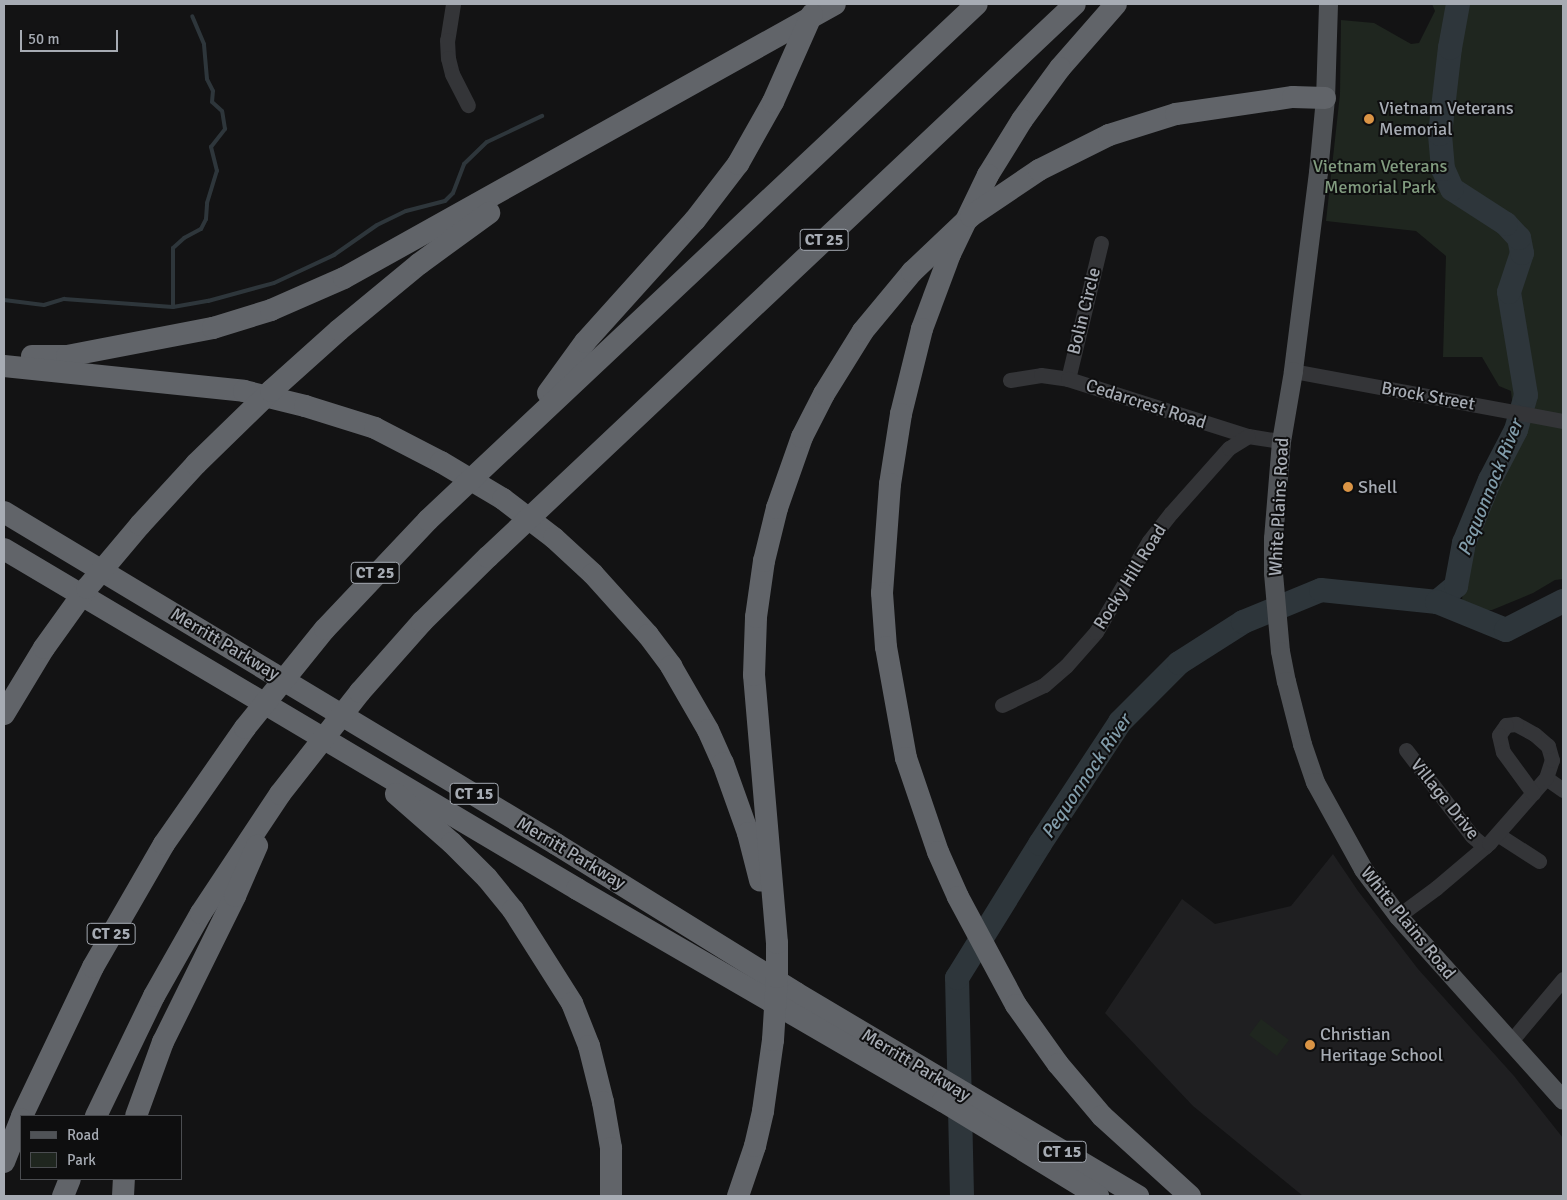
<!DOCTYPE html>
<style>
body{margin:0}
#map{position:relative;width:1567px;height:1200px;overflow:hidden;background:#131314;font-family:Signika,sans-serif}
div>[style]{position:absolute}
.built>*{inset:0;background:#1f1f21}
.green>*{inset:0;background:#1f261f}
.stream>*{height:4px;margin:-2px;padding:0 2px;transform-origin:2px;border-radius:2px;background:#2e363b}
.river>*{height:24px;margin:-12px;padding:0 12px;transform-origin:12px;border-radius:12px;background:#2e363b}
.minor>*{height:15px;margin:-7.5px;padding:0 7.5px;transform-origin:7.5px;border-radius:7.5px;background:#343538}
.major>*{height:19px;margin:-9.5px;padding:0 9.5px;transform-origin:9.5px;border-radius:9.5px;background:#505357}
.highway>*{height:22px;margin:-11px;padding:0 11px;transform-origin:11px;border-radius:11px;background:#616469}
.dots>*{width:14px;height:14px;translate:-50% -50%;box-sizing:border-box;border:2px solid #0e0e0f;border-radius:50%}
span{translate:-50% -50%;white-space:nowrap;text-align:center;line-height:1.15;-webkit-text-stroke:4px #0e0e0f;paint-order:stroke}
.shield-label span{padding:1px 4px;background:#0e0e0f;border:1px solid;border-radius:4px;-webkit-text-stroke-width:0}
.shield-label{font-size:16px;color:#a6abb3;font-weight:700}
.poi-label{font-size:18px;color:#a6abb3}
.left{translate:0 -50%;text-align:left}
.park-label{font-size:18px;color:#819b7f}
.street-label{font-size:18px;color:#a6abb3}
.water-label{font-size:19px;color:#819caa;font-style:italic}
.frame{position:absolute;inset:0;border:5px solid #a6abb3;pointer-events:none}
.legend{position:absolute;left:20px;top:1115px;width:162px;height:65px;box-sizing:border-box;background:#0e0e0f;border:1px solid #4b4d51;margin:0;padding:6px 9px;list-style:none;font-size:15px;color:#a6abb3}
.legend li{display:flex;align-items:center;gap:10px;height:25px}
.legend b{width:25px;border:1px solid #4b4d51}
.scale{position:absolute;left:20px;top:30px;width:98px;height:22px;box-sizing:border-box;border:2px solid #a6abb3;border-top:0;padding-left:6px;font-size:15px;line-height:18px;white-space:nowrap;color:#a6abb3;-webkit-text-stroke:4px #0e0e0f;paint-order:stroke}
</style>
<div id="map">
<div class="built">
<div style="clip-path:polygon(1333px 854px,1358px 891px,1418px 969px,1514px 1076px,1563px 1138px,1563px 1196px,1303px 1196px,1193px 1106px,1105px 1013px,1182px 899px,1215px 924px,1291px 906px)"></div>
</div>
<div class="green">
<div style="clip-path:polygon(1432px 4px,1563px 4px,1563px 579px,1555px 580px,1533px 593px,1492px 610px,1479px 610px,1462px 603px,1463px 583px,1486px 517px,1499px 461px,1514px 420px,1511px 391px,1499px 386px,1482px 357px,1443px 357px,1446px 256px,1416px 231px,1326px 221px,1340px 94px,1341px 20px,1374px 23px,1411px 44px,1419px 43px,1435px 11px)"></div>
<div style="clip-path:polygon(1261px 1019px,1289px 1040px,1277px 1056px,1249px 1035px)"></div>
</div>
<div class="stream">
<div style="left:4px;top:300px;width:40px;rotate:7.1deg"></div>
<div style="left:44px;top:305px;width:21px;rotate:-17deg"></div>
<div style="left:64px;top:299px;width:109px;rotate:4.2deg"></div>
<div style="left:173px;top:307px;width:36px;rotate:-10deg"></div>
<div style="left:208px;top:301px;width:68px;rotate:-15.3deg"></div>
<div style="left:274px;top:283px;width:66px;rotate:-25deg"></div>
<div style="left:334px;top:255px;width:52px;rotate:-34.9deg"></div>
<div style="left:377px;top:225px;width:32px;rotate:-26deg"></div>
<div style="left:406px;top:211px;width:40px;rotate:-14.4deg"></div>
<div style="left:445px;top:201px;width:11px;rotate:-45deg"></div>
<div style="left:453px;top:193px;width:31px;rotate:-69deg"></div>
<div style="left:464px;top:164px;width:32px;rotate:-44deg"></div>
<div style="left:487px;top:142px;width:61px;rotate:-25.3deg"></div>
<div style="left:173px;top:307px;width:59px;rotate:-90deg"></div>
<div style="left:173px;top:248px;width:15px;rotate:-42deg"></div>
<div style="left:184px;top:238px;width:19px;rotate:-28deg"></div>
<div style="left:201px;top:229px;width:11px;rotate:-63deg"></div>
<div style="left:206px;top:219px;width:16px;rotate:-86deg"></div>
<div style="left:207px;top:203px;width:34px;rotate:-73deg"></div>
<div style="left:217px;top:171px;width:25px;rotate:-104deg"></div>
<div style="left:211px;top:147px;width:23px;rotate:-52deg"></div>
<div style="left:225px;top:129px;width:18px;rotate:-99deg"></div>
<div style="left:222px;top:111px;width:13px;rotate:-138deg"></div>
<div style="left:212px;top:102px;width:11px;rotate:-85deg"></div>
<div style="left:213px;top:91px;width:13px;rotate:-117deg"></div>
<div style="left:207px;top:79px;width:35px;rotate:-95deg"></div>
<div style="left:204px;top:44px;width:30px;rotate:-113deg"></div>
</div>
<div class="river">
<div style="left:1437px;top:602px;width:25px;rotate:-40deg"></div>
<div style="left:1456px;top:586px;width:44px;rotate:-79.5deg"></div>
<div style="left:1464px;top:543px;width:68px;rotate:-67.6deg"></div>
<div style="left:1490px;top:480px;width:56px;rotate:-62.5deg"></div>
<div style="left:1516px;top:430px;width:36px;rotate:-74deg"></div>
<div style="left:1526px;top:395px;width:104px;rotate:-99.4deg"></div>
<div style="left:1509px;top:292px;width:41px;rotate:-71.6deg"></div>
<div style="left:1522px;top:253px;width:15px;rotate:-101deg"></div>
<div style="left:1519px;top:238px;width:19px;rotate:-133deg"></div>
<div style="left:1506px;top:224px;width:64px;rotate:-147.1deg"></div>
<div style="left:1452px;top:189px;width:22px;rotate:-114deg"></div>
<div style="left:1443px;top:169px;width:35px;rotate:-95deg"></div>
<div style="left:1440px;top:134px;width:87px;rotate:-83.4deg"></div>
<div style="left:1450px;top:48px;width:45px;rotate:-79.7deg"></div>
<div style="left:962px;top:1196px;width:218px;rotate:-91.3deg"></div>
<div style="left:957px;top:978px;width:158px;rotate:-58.2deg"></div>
<div style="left:1040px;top:844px;width:146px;rotate:-56.7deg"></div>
<div style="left:1120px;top:722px;width:83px;rotate:-45deg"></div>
<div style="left:1179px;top:663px;width:76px;rotate:-32.6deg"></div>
<div style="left:1243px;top:622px;width:84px;rotate:-22.3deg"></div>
<div style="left:1321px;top:590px;width:117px;rotate:5.9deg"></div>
<div style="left:1437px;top:602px;width:74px;rotate:22.1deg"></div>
<div style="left:1506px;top:630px;width:64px;rotate:-27deg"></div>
</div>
<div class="minor">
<div style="left:453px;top:4px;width:36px;rotate:99deg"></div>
<div style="left:447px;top:40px;width:18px;rotate:87deg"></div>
<div style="left:448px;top:58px;width:16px;rotate:76deg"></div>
<div style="left:452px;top:74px;width:35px;rotate:63deg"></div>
<div style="left:1293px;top:371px;width:275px;rotate:10.5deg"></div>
<div style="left:1068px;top:379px;width:140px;rotate:-76.4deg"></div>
<div style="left:1010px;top:380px;width:31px;rotate:-9deg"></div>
<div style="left:1041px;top:375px;width:27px;rotate:8deg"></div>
<div style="left:1068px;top:379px;width:189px;rotate:17.6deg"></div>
<div style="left:1248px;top:436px;width:33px;rotate:9deg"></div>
<div style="left:1002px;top:705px;width:47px;rotate:-25.5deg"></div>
<div style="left:1044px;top:685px;width:29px;rotate:-41deg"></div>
<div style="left:1066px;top:666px;width:45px;rotate:-48.6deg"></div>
<div style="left:1096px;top:632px;width:105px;rotate:-59.8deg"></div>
<div style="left:1149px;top:541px;width:36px;rotate:-52deg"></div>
<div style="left:1171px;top:513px;width:87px;rotate:-48.3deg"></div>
<div style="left:1229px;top:448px;width:22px;rotate:-32deg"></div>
<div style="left:1406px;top:750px;width:108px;rotate:52.5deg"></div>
<div style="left:1472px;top:836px;width:17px;rotate:40deg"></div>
<div style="left:1546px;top:778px;width:21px;rotate:35deg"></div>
<div style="left:1497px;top:834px;width:50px;rotate:32.7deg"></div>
<div style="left:1398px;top:916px;width:47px;rotate:-36.4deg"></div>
<div style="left:1436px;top:888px;width:70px;rotate:-40.3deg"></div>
<div style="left:1489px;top:843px;width:86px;rotate:-48.8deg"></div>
<div style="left:1546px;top:778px;width:19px;rotate:-72deg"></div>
<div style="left:1552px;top:760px;width:15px;rotate:-106deg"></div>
<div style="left:1548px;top:746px;width:18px;rotate:-139deg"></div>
<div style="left:1534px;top:734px;width:21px;rotate:-151deg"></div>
<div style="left:1516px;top:724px;width:10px;rotate:174deg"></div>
<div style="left:1506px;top:725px;width:12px;rotate:125deg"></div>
<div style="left:1499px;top:735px;width:17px;rotate:77deg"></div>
<div style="left:1503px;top:752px;width:51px;rotate:53.8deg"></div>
<div style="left:1511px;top:1041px;width:81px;rotate:-50deg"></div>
</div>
<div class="major">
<div style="left:1328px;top:4px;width:94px;rotate:91.8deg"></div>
<div style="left:1325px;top:98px;width:74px;rotate:95.4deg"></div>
<div style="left:1318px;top:172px;width:201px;rotate:97.2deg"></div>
<div style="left:1293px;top:371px;width:71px;rotate:99.7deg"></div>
<div style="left:1281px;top:441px;width:97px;rotate:94.7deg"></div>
<div style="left:1273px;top:538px;width:35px;rotate:90deg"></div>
<div style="left:1273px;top:573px;width:78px;rotate:84.9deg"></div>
<div style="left:1280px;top:651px;width:31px;rotate:79deg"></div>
<div style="left:1286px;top:681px;width:65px;rotate:75.7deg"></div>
<div style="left:1302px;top:744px;width:40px;rotate:71.1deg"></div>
<div style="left:1315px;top:782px;width:99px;rotate:61.1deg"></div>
<div style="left:1363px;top:869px;width:59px;rotate:53.3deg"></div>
<div style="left:1398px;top:916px;width:247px;rotate:48.1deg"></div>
</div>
<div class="highway">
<div style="left:1116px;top:4px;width:85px;rotate:131.2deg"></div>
<div style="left:1060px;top:68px;width:64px;rotate:126.2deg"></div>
<div style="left:1022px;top:120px;width:65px;rotate:121.7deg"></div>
<div style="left:988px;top:175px;width:88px;rotate:115.7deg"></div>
<div style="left:950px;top:254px;width:80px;rotate:110.5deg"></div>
<div style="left:922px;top:329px;width:88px;rotate:103.9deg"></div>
<div style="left:901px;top:414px;width:71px;rotate:98.9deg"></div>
<div style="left:890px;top:484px;width:109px;rotate:94.2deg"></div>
<div style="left:882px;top:593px;width:54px;rotate:85.8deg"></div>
<div style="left:886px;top:647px;width:113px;rotate:79.8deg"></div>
<div style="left:906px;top:758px;width:99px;rotate:71.2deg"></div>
<div style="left:938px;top:852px;width:49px;rotate:66deg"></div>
<div style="left:958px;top:897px;width:123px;rotate:61.8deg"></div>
<div style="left:1016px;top:1005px;width:72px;rotate:54.6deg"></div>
<div style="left:1058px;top:1064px;width:68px;rotate:49.8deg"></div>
<div style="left:1102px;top:1116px;width:119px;rotate:42.3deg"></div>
<div style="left:32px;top:356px;width:35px"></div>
<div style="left:67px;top:356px;width:149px;rotate:-10.9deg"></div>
<div style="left:213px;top:328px;width:61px;rotate:-17.2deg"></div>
<div style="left:271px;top:310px;width:80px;rotate:-23.7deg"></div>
<div style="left:344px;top:278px;width:562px;rotate:-29.16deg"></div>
<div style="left:4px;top:366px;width:241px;rotate:5.9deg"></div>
<div style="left:244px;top:391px;width:63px;rotate:13.8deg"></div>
<div style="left:305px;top:406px;width:73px;rotate:17.4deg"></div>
<div style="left:375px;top:428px;width:74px;rotate:27.3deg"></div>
<div style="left:441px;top:462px;width:72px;rotate:30.8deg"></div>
<div style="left:503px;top:499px;width:64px;rotate:37.4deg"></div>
<div style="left:554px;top:538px;width:53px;rotate:42.7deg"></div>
<div style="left:593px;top:574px;width:82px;rotate:48deg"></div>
<div style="left:648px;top:635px;width:39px;rotate:53deg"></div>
<div style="left:671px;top:666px;width:74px;rotate:60deg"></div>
<div style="left:708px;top:730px;width:36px;rotate:66deg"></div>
<div style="left:723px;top:763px;width:74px;rotate:70.3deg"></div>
<div style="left:748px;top:833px;width:49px;rotate:75.7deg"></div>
<div style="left:548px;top:393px;width:63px;rotate:-54deg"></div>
<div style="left:585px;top:342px;width:164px;rotate:-48deg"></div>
<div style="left:695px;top:220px;width:71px;rotate:-52.5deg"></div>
<div style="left:738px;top:164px;width:71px;rotate:-60.6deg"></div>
<div style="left:773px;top:102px;width:96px;rotate:-66.1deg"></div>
<div style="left:4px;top:512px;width:644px;rotate:31.02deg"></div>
<div style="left:556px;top:844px;width:282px;rotate:31.8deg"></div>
<div style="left:796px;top:993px;width:398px;rotate:30.7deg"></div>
<div style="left:4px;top:549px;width:666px;rotate:30.68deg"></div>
<div style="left:577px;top:889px;width:423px;rotate:30.1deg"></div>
<div style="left:943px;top:1101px;width:182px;rotate:31.5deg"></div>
<div style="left:4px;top:714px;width:77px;rotate:-58.8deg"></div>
<div style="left:44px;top:648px;width:74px;rotate:-54.4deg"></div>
<div style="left:87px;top:588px;width:82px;rotate:-49.9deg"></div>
<div style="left:140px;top:525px;width:83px;rotate:-47.4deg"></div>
<div style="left:196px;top:464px;width:105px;rotate:-44.2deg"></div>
<div style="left:271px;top:391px;width:91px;rotate:-41.9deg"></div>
<div style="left:339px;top:330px;width:104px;rotate:-39.5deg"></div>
<div style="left:419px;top:264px;width:87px;rotate:-36.1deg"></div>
<div style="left:396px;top:794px;width:74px;rotate:41.2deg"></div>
<div style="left:452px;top:843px;width:49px;rotate:45deg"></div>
<div style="left:487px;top:878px;width:41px;rotate:50.9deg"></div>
<div style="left:513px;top:910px;width:110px;rotate:57.6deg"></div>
<div style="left:572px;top:1003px;width:46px;rotate:68.4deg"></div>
<div style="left:589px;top:1046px;width:58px;rotate:76deg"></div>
<div style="left:603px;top:1102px;width:47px;rotate:80.1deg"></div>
<div style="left:611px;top:1148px;width:48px;rotate:90deg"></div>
<div style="left:22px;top:1116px;width:165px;rotate:-64.5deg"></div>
<div style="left:93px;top:967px;width:142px;rotate:-60deg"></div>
<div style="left:164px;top:844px;width:141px;rotate:-55.1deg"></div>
<div style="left:245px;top:728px;width:127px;rotate:-51.1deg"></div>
<div style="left:325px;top:629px;width:150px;rotate:-46.6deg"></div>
<div style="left:428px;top:520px;width:753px;rotate:-43.23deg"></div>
<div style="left:96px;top:1116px;width:133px;rotate:-64.2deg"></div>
<div style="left:154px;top:996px;width:95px;rotate:-60.5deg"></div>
<div style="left:201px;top:913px;width:143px;rotate:-56.4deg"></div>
<div style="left:280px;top:794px;width:130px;rotate:-51.9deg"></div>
<div style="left:360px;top:692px;width:94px;rotate:-48.5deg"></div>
<div style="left:422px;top:622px;width:93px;rotate:-44.6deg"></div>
<div style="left:488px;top:557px;width:806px;rotate:-43.29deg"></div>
<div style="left:136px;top:1116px;width:79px;rotate:-70deg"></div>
<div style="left:163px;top:1042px;width:163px;rotate:-63.7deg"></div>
<div style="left:235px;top:896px;width:55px;rotate:-66.3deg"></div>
<div style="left:4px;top:1162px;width:46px;rotate:-68.4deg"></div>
<div style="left:63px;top:1196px;width:18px;rotate:-68deg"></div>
<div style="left:123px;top:1196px;width:17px;rotate:-87deg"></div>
<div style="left:738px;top:1196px;width:53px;rotate:-71.2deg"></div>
<div style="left:755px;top:1146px;width:36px;rotate:-77deg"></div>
<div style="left:763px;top:1111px;width:72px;rotate:-82deg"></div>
<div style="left:773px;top:1040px;width:63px;rotate:-86.4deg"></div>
<div style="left:777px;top:977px;width:34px;rotate:-90deg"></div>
<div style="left:777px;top:943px;width:269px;rotate:-94.9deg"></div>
<div style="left:754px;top:675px;width:58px;rotate:-88deg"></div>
<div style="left:756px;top:617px;width:57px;rotate:-81.9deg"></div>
<div style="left:764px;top:561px;width:55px;rotate:-76.2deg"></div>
<div style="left:777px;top:508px;width:75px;rotate:-70.6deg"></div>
<div style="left:802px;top:437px;width:48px;rotate:-62.9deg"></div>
<div style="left:824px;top:394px;width:74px;rotate:-58.2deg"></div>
<div style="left:863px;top:331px;width:77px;rotate:-50.3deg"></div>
<div style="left:912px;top:272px;width:81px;rotate:-43.5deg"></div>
<div style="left:971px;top:216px;width:82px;rotate:-34.1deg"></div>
<div style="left:1039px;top:170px;width:78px;rotate:-26.6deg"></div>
<div style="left:1109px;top:135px;width:70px;rotate:-17.4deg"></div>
<div style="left:1176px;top:114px;width:118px;rotate:-8.3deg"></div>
<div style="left:1293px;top:97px;width:32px;rotate:2deg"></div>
</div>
<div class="dots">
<div style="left:1369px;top:119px;background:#da9445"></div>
<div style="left:1348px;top:487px;background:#da9445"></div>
<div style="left:1310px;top:1045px;background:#da9445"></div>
</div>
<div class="shield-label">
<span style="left:824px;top:240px">CT 25</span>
<span style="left:375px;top:573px">CT 25</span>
<span style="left:474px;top:794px">CT 15</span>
<span style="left:111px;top:934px">CT 25</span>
<span style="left:1062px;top:1152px">CT 15</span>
</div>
<div class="poi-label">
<span class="left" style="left:1379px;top:119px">Vietnam Veterans<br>Memorial</span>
<span class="left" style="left:1358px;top:487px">Shell</span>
<span class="left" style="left:1320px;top:1045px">Christian<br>Heritage School</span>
</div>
<div class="park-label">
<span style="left:1380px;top:177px">Vietnam Veterans<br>Memorial Park</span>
</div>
<div class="street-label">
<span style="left:1084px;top:311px;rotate:-76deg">Bolin Circle</span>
<span style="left:1428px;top:396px;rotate:10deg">Brock Street</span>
<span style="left:1146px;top:404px;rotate:18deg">Cedarcrest Road</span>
<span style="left:1279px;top:507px;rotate:-87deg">White Plains Road</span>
<span style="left:1130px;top:577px;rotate:-58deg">Rocky Hill Road</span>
<span style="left:225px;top:644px;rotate:31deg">Merritt Parkway</span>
<span style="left:1445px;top:799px;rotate:51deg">Village Drive</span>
<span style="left:571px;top:853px;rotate:31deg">Merritt Parkway</span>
<span style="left:1408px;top:923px;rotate:51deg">White Plains Road</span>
<span style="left:916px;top:1065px;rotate:31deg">Merritt Parkway</span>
</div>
<div class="water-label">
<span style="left:1491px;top:488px;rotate:-68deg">Pequonnock River</span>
<span style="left:1087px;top:777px;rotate:-56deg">Pequonnock River</span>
</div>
<div class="frame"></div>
<ul class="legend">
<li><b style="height:6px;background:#505357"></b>Road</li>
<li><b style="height:14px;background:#1f261f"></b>Park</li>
</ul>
<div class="scale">50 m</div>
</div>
